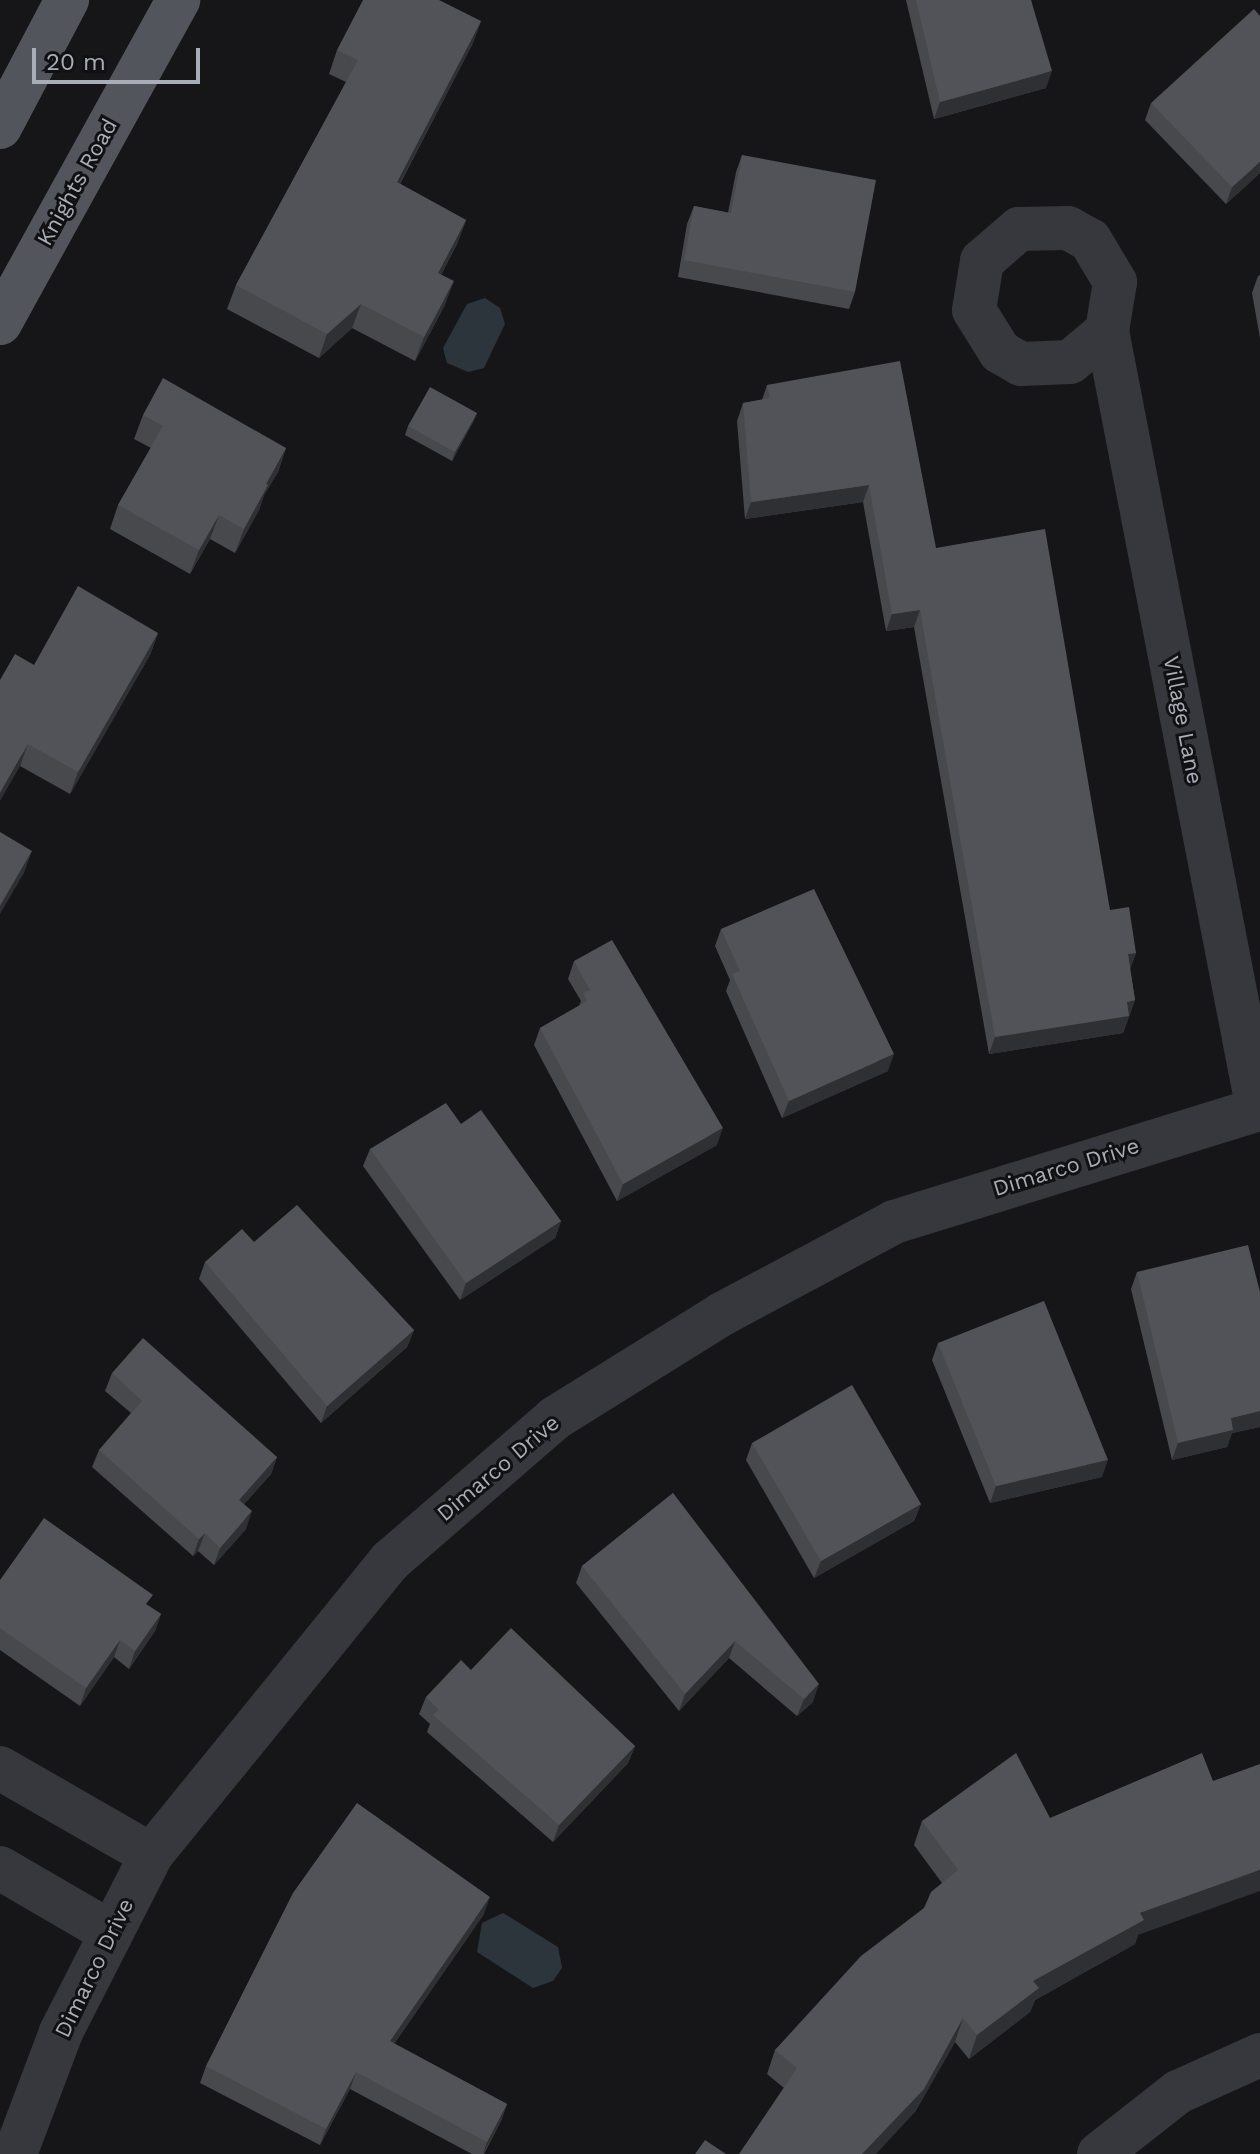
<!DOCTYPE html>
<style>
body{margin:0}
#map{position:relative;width:1260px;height:2154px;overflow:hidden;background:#161618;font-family:"Work Sans",sans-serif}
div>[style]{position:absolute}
.water>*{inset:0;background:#2c353c}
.minor>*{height:44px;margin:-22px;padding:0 22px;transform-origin:22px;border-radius:22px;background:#37383d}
.primary>*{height:44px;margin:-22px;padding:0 22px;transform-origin:22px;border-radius:22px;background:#53555c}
.wall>*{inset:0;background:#47494d}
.shaded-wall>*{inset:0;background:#2f3033}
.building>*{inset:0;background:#525359}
span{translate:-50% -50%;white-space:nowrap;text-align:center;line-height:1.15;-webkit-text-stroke:6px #111113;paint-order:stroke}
.street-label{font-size:22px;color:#a8adb8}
.scale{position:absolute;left:32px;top:48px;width:168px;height:36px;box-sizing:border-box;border:4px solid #a8adb8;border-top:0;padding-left:10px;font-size:24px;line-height:28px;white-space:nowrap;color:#a8adb8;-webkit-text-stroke:6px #111113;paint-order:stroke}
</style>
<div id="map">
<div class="water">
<div style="clip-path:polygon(485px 298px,500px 308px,505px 324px,484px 368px,468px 372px,447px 363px,443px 348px,467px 304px)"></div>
<div style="clip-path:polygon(503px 1913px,558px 1947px,562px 1968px,553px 1981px,533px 1988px,477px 1952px,482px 1923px)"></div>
</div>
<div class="minor">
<div style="left:1107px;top:331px;width:48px;rotate:140deg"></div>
<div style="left:1070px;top:362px;width:49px;rotate:177.7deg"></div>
<div style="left:1021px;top:364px;width:24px;rotate:-150deg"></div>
<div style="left:1000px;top:352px;width:49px;rotate:-121.8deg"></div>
<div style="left:974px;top:310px;width:50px;rotate:-80.7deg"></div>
<div style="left:982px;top:261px;width:49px;rotate:-40.9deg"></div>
<div style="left:1019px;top:229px;width:49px;rotate:-1.2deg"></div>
<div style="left:1068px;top:228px;width:25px;rotate:29deg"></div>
<div style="left:1090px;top:240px;width:49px;rotate:59.2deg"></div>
<div style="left:1115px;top:282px;width:50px;rotate:99.3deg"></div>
<div style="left:1107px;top:331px;width:793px;rotate:79.03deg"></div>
<div style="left:0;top:1768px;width:174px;rotate:29.9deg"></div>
<div style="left:0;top:1868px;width:127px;rotate:30.2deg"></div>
<div style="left:15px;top:2154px;width:130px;rotate:-69.3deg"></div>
<div style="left:61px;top:2032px;width:199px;rotate:-63deg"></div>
<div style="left:151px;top:1855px;width:379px;rotate:-50.9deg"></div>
<div style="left:390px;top:1561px;width:218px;rotate:-40.9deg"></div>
<div style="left:555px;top:1418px;width:197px;rotate:-31.9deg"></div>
<div style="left:722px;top:1314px;width:195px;rotate:-28.1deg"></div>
<div style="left:894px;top:1222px;width:383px;rotate:-17.2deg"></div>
<div style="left:1099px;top:2154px;width:100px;rotate:-38.1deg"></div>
<div style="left:1178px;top:2092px;width:90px;rotate:-24.3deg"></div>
</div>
<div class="primary">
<div style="left:0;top:127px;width:144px;rotate:-62.2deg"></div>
<div style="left:0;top:323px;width:369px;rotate:-61.1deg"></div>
</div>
<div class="wall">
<div style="clip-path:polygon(906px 0,1031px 0,1046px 88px,934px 119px)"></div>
<div style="clip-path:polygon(481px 21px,472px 45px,400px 184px,466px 220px,457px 244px,441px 275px,445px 305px,415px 361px,352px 328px,319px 358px,227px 309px,236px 285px,346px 82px,329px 74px,337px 50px)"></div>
<div style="clip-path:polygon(1151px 103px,1260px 173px,1226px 204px,1145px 120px)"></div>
<div style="clip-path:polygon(742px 155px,855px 292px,849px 309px,678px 277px,687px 224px,694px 206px,728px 213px,736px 172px)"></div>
<div style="clip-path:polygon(1260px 275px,1260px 338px,1252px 293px,1258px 276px)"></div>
<div style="clip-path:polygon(767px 385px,936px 548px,1110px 910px,1136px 953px,1130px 969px,1135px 1000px,1123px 1033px,989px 1054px,914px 627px,886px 631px,863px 502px,745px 519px,737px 421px,743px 403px,762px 400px)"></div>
<div style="clip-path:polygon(477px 413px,473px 422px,452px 461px,405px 435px,408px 426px)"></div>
<div style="clip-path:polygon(143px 415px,286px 448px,278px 472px,264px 495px,259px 510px,235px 553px,210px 539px,190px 574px,110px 529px,118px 505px,151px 448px,134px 439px)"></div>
<div style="clip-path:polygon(158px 633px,150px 655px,70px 794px,20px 766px,34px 665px)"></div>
<div style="clip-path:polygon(721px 929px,888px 1071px,782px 1118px,726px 991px,730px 980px,715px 946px)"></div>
<div style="clip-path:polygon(574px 961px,717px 1145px,617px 1201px,534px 1045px,540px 1028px,579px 1006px,581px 1001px,568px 979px)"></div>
<div style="clip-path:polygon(461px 1124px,561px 1221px,555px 1238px,460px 1300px,363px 1166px,370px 1149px)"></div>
<div style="clip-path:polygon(254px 1242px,414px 1330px,407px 1347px,321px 1423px,199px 1279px,205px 1262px)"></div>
<div style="clip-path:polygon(1137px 1272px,1260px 1292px,1260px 1427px,1232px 1433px,1227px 1447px,1172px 1460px,1131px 1289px)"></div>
<div style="clip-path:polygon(938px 1343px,1102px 1477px,990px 1503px,932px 1360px)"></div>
<div style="clip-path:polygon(112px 1373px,277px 1457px,271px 1474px,244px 1504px,246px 1529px,214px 1565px,198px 1551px,193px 1556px,92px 1467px,99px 1450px,131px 1413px,105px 1391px)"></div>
<div style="clip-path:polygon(752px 1443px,921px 1504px,914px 1521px,814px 1578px,746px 1460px)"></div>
<div style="clip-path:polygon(673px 1493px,813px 1702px,797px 1716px,729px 1658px,679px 1711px,576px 1583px,582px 1566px)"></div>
<div style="clip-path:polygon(0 1580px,149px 1606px,161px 1614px,155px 1631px,129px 1669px,114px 1657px,80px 1706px,0 1650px)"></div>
<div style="clip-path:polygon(471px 1670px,635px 1746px,628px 1763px,553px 1842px,427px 1732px,430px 1724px,419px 1714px,426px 1697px)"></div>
<div style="clip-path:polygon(1050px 1818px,1138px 1935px,1135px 1944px,1035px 2000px,1030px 2012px,969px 2059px,955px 2042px,915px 2112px,784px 2088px,767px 2074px,775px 2050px,924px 1908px,942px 1883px,914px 1845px,922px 1821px)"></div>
<div style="clip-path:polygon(484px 1914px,394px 2044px,507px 2104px,501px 2121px,484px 2154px,472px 2154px,350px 2089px,320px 2145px,200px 2083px,206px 2066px)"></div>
</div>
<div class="shaded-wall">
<div style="clip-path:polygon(481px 21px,472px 45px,388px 206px,397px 182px)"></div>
<div style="clip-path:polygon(1052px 71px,1046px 88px,934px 119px,940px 102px)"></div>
<div style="clip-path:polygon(1260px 162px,1260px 173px,1226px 204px,1232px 187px)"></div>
<div style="clip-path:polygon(466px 220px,457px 244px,429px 297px,438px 273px)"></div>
<div style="clip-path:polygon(454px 281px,445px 305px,415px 361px,424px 337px)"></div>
<div style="clip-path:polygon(361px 304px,352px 328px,319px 358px,327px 334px)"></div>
<div style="clip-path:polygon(477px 413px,473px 422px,452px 461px,455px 452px)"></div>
<div style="clip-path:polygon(286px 448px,278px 472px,264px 495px,259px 510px,235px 553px,244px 529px,266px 484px)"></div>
<div style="clip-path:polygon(869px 485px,863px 502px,745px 519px,751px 502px)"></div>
<div style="clip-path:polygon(219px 515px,210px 539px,190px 574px,199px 550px)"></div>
<div style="clip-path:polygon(920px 610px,914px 627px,886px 631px,892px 614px)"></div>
<div style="clip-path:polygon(158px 633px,150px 655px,70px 794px,78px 772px)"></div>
<div style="clip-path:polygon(28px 744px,20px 766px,0 801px,0 793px)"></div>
<div style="clip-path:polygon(32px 851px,24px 873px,0 914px,0 906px)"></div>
<div style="clip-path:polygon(1136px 953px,1130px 970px,1128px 954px)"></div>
<div style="clip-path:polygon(1135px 1000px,1123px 1033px,989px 1054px,995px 1037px)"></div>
<div style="clip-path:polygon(894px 1054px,888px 1071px,782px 1118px,789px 1101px)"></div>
<div style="clip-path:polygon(723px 1128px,717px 1145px,617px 1201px,623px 1184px)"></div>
<div style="clip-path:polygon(561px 1221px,555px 1238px,460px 1300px,466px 1283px)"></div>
<div style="clip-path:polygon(414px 1330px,407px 1347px,321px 1423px,327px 1406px)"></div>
<div style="clip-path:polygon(1260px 1411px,1260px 1427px,1232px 1433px,1227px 1447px,1172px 1460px,1178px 1443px,1231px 1418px)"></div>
<div style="clip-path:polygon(277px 1457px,271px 1474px,233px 1517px,239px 1500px)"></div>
<div style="clip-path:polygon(1108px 1460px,1102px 1477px,990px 1503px,996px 1486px)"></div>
<div style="clip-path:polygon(921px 1504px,914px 1521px,814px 1578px,821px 1561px)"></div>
<div style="clip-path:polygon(252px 1511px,246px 1529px,214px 1565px,220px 1548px)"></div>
<div style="clip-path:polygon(205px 1533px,198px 1551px,193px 1556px,199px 1539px)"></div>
<div style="clip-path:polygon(161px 1614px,155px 1631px,129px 1669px,135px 1651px)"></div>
<div style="clip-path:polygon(120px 1640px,114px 1657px,80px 1706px,86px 1688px)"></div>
<div style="clip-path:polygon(735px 1641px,729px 1658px,679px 1711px,685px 1694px)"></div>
<div style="clip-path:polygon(819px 1684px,813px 1702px,797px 1716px,804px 1699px)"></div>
<div style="clip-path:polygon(635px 1746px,628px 1763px,553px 1842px,559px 1825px)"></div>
<div style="clip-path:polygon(1260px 1870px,1260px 1891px,1138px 1935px,1135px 1944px,1035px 2000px,1030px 2012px,969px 2059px,977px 2035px,1033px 1981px,1140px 1913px)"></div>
<div style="clip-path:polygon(490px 1897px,484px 1914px,384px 2058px,390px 2041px)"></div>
<div style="clip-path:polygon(963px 2018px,955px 2042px,915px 2112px,876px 2154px,862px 2154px)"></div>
<div style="clip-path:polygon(356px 2072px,350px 2089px,320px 2145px,326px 2129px)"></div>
<div style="clip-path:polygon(507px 2104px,501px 2121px,483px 2154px,487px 2142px)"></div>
</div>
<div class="building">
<div style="clip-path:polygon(363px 0,439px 0,481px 21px,397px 182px,466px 220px,438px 273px,454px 281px,424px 337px,361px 304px,327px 334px,236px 285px,358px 60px,337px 50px)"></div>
<div style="clip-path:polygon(916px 0,1031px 0,1052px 71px,940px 102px)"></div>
<div style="clip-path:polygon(1254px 9px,1260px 16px,1260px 162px,1232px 187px,1151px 103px)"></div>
<div style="clip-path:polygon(742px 155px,876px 180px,855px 292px,684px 260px,694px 206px,731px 213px)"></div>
<div style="clip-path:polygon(900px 361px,936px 548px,1045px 529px,1110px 910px,1129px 907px,1136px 953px,1128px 954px,1135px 1000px,1127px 1002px,1129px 1016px,995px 1037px,920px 610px,892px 614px,869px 485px,751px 502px,743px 403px,770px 398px,767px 385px)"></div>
<div style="clip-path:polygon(163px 378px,286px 448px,266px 484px,241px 470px,268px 485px,244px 529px,219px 515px,199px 550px,118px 505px,163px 426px,143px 415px)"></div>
<div style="clip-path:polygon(430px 387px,477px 413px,455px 452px,408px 426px)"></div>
<div style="clip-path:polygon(78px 586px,158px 633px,78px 772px,28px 744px,0 793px,0 680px,15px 654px,34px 665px)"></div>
<div style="clip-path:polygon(0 832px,32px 851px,0 906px)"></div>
<div style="clip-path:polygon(814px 889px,894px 1054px,789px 1101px,732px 974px,740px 971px,721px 929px)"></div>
<div style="clip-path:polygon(612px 940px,723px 1128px,623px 1184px,540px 1028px,587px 1001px,583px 993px,590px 990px,574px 961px)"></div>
<div style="clip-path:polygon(446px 1103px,461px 1124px,481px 1110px,561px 1221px,466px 1283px,370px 1149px)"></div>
<div style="clip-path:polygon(297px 1205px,414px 1330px,327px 1406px,205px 1262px,242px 1229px,254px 1242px)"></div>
<div style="clip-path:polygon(1248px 1245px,1260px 1292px,1260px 1411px,1231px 1418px,1233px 1430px,1178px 1443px,1137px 1272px)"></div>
<div style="clip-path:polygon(1044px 1301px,1108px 1460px,996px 1486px,938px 1343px)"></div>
<div style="clip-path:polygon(143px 1338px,277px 1457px,239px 1500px,252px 1511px,220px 1548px,205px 1533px,199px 1539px,99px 1450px,142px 1401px,112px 1373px)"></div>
<div style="clip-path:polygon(852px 1385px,921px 1504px,821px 1561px,752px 1443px)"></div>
<div style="clip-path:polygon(673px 1493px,819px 1684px,804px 1699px,735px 1641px,685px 1694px,582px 1566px)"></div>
<div style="clip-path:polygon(44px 1518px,153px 1595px,146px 1604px,161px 1614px,135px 1651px,120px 1640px,86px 1688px,0 1628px,0 1580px)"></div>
<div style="clip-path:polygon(511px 1628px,635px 1746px,559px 1825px,433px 1715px,439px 1710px,426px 1697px,461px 1660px,471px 1670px)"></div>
<div style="clip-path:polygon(1016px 1753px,1050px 1818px,1202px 1753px,1213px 1781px,1260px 1764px,1260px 1870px,1140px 1913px,1144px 1920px,1033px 1981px,1039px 1988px,977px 2035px,963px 2018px,924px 2089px,862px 2154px,739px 2154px,797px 2068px,775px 2050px,861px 1956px,924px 1908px,931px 1892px,958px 1870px,922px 1821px)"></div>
<div style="clip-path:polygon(357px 1803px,490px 1897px,390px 2041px,507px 2104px,487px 2142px,356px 2072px,326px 2129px,206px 2066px,293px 1893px)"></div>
<div style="clip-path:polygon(705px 2140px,726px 2154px,695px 2154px)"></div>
</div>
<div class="street-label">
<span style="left:77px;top:182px;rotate:-61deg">Knights Road</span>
<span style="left:1183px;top:720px;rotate:79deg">Village Lane</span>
<span style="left:1066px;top:1167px;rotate:-17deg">Dimarco Drive</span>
<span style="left:498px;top:1468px;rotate:-40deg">Dimarco Drive</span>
<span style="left:94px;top:1968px;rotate:-64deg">Dimarco Drive</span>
</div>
<div class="scale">20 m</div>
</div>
